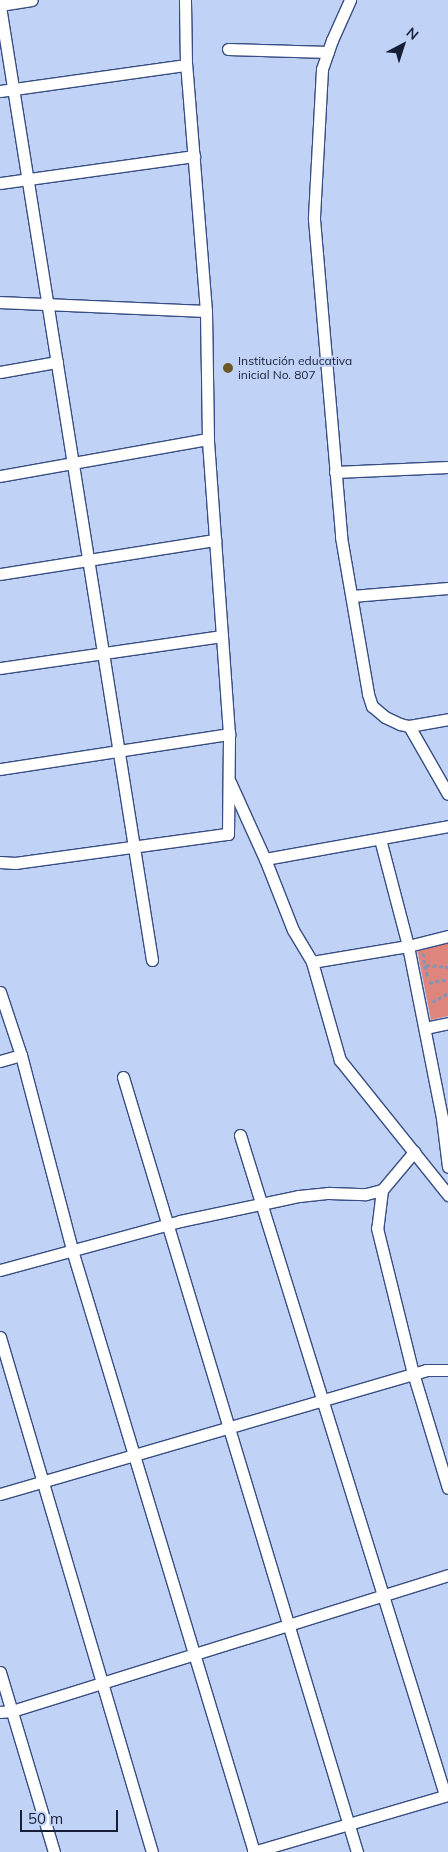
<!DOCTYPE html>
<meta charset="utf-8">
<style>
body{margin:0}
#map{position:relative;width:448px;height:1852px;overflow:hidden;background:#c1d2f7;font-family:Mulish,sans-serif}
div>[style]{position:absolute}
.green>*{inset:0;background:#de857d}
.path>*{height:2.5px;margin-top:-1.25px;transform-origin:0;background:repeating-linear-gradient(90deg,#8593b4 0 4px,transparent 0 6.5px)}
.roads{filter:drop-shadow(1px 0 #384e82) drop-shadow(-1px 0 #384e82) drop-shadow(0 1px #384e82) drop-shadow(0 -1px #384e82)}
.street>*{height:11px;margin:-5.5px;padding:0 5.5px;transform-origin:5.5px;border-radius:5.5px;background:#fff}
.dots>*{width:14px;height:14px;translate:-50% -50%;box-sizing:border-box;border:2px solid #c1d2f7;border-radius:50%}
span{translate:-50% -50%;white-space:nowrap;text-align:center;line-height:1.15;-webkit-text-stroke:4px #c1d2f7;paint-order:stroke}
.poi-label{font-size:12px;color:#161f36}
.left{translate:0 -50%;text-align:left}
.north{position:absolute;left:378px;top:20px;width:50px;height:50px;-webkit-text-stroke:4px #c1d2f7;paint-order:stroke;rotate:40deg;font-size:14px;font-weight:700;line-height:20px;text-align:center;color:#161f36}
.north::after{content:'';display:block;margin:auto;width:18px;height:22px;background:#161f36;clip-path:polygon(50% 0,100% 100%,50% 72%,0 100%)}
.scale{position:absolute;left:20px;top:1810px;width:98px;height:22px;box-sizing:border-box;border:2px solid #161f36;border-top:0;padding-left:6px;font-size:15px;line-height:18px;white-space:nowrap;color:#161f36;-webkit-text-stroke:4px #c1d2f7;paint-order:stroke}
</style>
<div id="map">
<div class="green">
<div style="clip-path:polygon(448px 943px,448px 1016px,431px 1020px,417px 949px)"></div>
</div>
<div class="path">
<div style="left:423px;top:953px;width:26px;rotate:79deg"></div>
<div style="left:426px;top:965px;width:22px;rotate:5deg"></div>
<div style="left:429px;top:983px;width:19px;rotate:-12deg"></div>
<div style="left:432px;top:1002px;width:18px;rotate:-29deg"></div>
</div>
<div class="roads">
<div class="street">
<div style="left:350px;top:0;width:44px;rotate:114.2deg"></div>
<div style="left:332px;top:40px;width:31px;rotate:109deg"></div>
<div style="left:322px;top:69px;width:150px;rotate:93.1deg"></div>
<div style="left:314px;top:219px;width:319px;rotate:85.1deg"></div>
<div style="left:341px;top:537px;width:159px;rotate:80.2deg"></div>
<div style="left:368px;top:694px;width:13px;rotate:72deg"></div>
<div style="left:372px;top:706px;width:17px;rotate:40deg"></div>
<div style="left:385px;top:717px;width:17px;rotate:25deg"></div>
<div style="left:400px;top:724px;width:9px;rotate:13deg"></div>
<div style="left:409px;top:726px;width:40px;rotate:-10deg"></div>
<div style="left:0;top:5px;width:32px;rotate:-9deg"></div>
<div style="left:0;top:6px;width:966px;rotate:80.95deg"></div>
<div style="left:228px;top:49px;width:100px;rotate:1.7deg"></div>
<div style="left:0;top:91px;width:188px;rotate:-8deg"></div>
<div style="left:0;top:183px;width:196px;rotate:-7.9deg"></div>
<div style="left:0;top:302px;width:206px;rotate:2.5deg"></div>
<div style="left:0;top:372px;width:58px;rotate:-10deg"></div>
<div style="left:335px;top:472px;width:113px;rotate:-2.5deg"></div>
<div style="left:0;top:476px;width:211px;rotate:-10.1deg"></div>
<div style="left:0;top:574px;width:218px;rotate:-9deg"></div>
<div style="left:352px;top:596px;width:96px;rotate:-4.8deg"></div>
<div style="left:0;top:668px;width:224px;rotate:-8.2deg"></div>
<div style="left:409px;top:726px;width:78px;rotate:60.2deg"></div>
<div style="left:0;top:769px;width:232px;rotate:-8.7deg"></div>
<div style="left:230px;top:782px;width:85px;rotate:65.6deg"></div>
<div style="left:265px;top:859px;width:76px;rotate:68.5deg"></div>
<div style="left:293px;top:930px;width:37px;rotate:59deg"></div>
<div style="left:312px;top:962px;width:102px;rotate:74.1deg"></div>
<div style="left:340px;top:1060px;width:173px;rotate:51.3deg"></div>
<div style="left:380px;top:839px;width:111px;rotate:75.3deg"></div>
<div style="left:408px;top:946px;width:175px;rotate:78.8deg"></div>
<div style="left:442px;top:1118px;width:49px;rotate:83deg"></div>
<div style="left:265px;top:859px;width:186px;rotate:-10.2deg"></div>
<div style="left:0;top:862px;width:15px;rotate:4deg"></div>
<div style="left:15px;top:863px;width:215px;rotate:-7.8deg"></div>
<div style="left:228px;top:834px;width:100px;rotate:-89.4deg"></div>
<div style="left:229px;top:734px;width:296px;rotate:-94.1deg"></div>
<div style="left:208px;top:439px;width:128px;rotate:-90.9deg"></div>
<div style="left:206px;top:311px;width:247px;rotate:-94.6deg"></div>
<div style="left:186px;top:65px;width:65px;rotate:-90.9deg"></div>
<div style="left:312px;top:962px;width:97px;rotate:-9.5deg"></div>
<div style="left:408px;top:946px;width:41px;rotate:-14deg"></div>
<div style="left:0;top:992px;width:66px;rotate:71.6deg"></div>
<div style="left:21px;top:1055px;width:202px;rotate:75.3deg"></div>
<div style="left:72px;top:1250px;width:629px;rotate:73.18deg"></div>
<div style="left:425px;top:1028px;width:24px;rotate:-12deg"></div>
<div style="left:0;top:1061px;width:22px;rotate:-16deg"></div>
<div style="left:123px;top:1077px;width:810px;rotate:73.2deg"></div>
<div style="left:240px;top:1135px;width:691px;rotate:72.74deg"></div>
<div style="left:382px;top:1190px;width:38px;rotate:97deg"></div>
<div style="left:377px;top:1228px;width:149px;rotate:76.1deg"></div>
<div style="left:413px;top:1373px;width:120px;rotate:73.1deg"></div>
<div style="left:0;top:1270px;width:187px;rotate:-15.2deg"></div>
<div style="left:180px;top:1221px;width:83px;rotate:-11.9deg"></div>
<div style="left:261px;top:1204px;width:39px;rotate:-12deg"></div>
<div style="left:299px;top:1196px;width:30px;rotate:-6deg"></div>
<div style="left:329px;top:1193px;width:37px;rotate:2deg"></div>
<div style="left:366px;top:1194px;width:16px;rotate:-14deg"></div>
<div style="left:382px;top:1190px;width:50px;rotate:-49.9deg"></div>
<div style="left:0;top:1337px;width:537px;rotate:73.56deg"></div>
<div style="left:0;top:1494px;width:444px;rotate:-16.2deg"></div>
<div style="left:426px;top:1370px;width:22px"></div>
<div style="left:0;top:1672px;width:188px;rotate:73.3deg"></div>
<div style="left:0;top:1712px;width:12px;rotate:-5deg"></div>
<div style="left:12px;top:1711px;width:457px;rotate:-17.3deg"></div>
<div style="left:253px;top:1852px;width:203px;rotate:-16.3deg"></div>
</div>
</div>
<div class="dots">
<div style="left:228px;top:368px;background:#6c5726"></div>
</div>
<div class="poi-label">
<span class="left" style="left:238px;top:368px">Institución educativa<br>inicial No. 807</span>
</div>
<div class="north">N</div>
<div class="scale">50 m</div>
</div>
